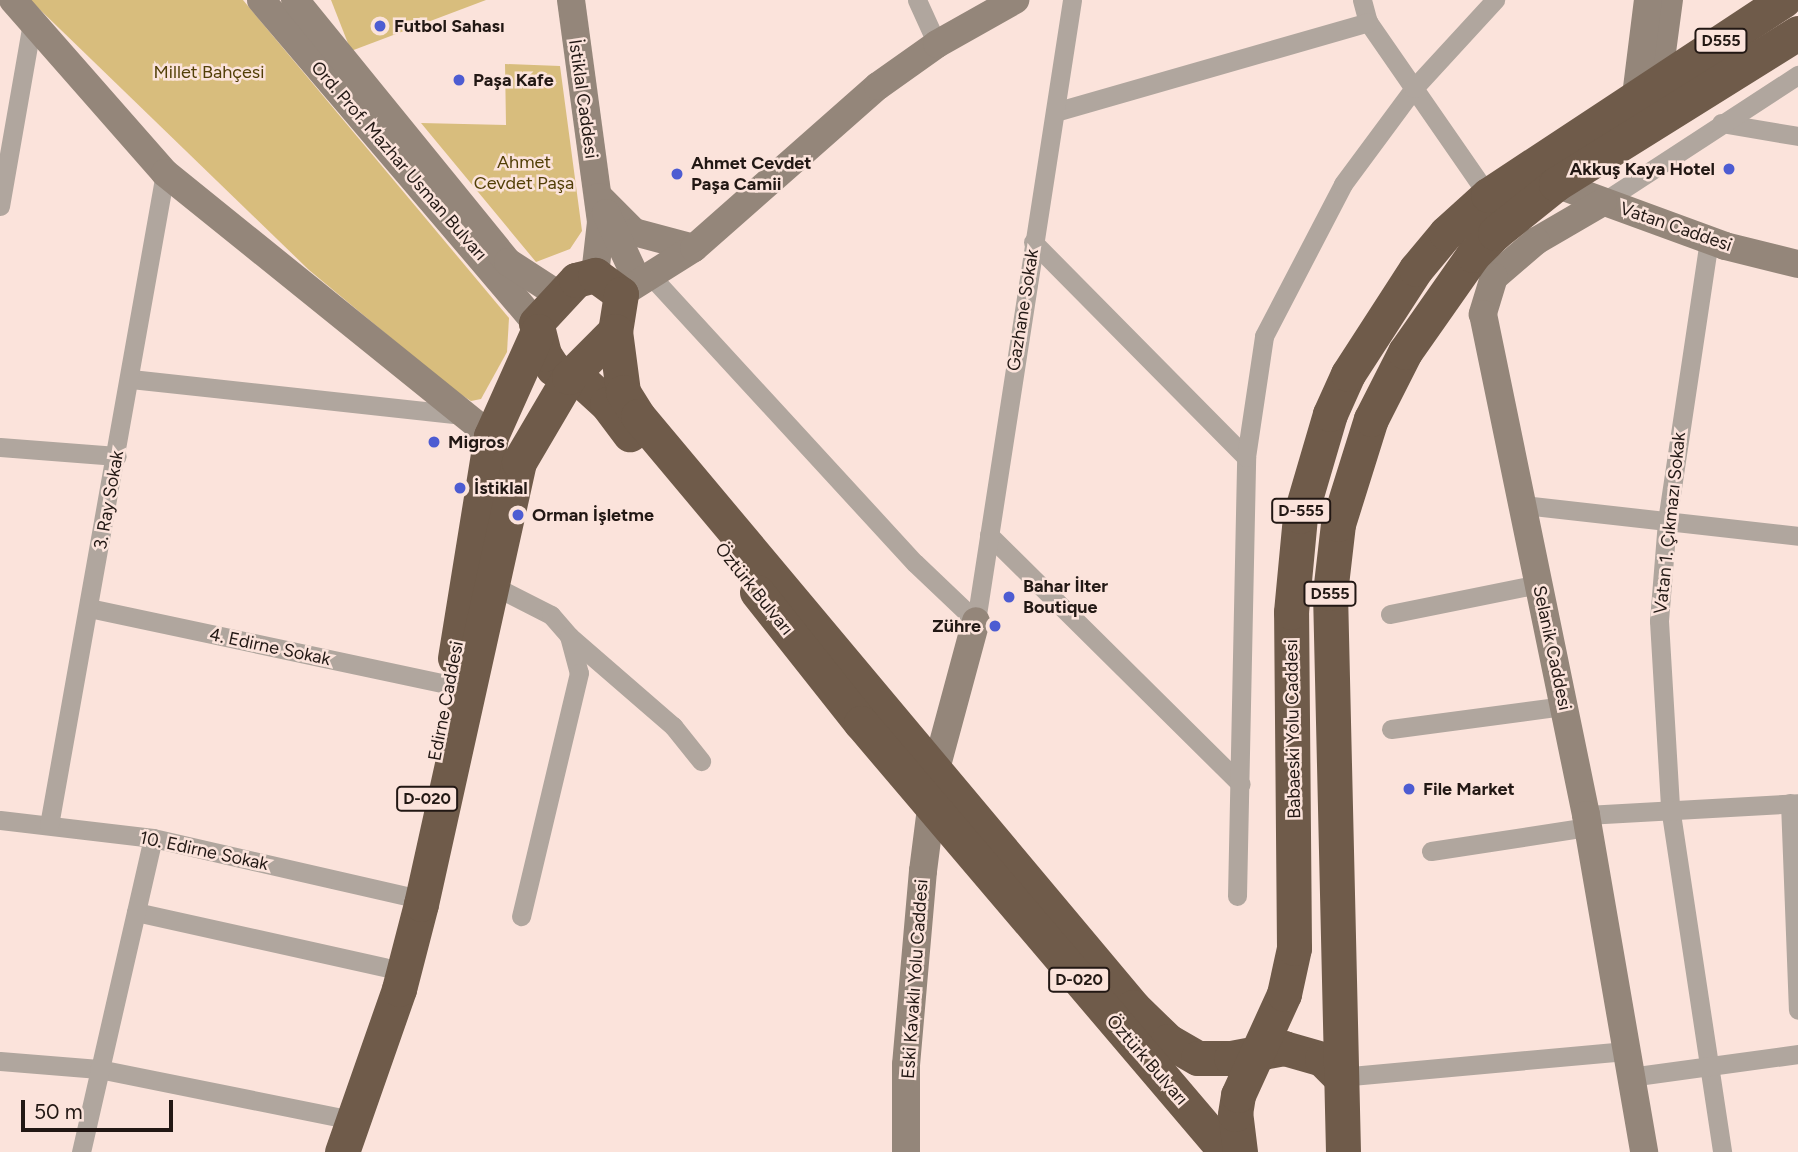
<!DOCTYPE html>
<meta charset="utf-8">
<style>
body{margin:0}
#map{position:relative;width:1798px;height:1152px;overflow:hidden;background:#fbe3db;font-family:Figtree,sans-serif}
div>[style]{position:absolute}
.green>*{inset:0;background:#d8bd7d}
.street>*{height:19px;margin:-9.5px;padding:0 9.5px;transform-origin:9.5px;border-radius:9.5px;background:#b0a69e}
.secondary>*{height:28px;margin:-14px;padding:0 14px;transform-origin:14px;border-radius:14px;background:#94867a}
.highway>*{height:35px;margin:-17.5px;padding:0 17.5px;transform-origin:17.5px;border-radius:17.5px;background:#6f5b4a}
.dots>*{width:19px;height:19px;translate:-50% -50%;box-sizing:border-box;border:4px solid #fbe3db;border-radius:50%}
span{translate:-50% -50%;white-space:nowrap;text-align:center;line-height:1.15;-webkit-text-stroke:5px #fbe3db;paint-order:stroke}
.shield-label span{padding:2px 5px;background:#fbe3db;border:2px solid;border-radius:5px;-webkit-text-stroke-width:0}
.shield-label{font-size:16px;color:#221814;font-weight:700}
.poi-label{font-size:18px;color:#221814;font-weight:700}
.left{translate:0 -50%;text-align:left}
.right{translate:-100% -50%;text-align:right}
.park-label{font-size:18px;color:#523f07}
.street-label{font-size:18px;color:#221814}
.scale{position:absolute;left:21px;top:1100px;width:152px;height:32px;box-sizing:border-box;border:4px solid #221814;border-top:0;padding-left:9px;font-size:21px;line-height:24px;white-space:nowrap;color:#221814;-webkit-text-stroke:5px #fbe3db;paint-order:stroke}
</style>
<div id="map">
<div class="green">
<div style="clip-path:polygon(30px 0,243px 0,509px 318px,507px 352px,481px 399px,471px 401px,455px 391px,309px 270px)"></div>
<div style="clip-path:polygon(331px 0,486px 0,351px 51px)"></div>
<div style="clip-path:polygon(505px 64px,560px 66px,582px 231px,570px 249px,536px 262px,421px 123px,506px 125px)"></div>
</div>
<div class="street">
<div style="left:917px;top:0;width:48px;rotate:65.6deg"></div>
<div style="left:1362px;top:0;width:23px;rotate:75deg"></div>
<div style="left:1368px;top:22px;width:211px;rotate:55.3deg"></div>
<div style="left:1055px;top:112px;width:326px;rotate:-16deg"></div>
<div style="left:1721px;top:123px;width:78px;rotate:9.6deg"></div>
<div style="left:1603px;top:202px;width:233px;rotate:-33.1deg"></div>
<div style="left:0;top:206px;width:187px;rotate:-80.1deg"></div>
<div style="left:1709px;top:240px;width:284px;rotate:98.5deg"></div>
<div style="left:1667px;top:521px;width:100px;rotate:94.6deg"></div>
<div style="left:1659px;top:621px;width:186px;rotate:86.6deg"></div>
<div style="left:1670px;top:807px;width:349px;rotate:81.4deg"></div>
<div style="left:1033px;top:242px;width:303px;rotate:45.3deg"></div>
<div style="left:650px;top:275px;width:391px;rotate:47.4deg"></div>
<div style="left:915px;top:563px;width:84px;rotate:43.6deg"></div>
<div style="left:131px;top:379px;width:334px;rotate:6.2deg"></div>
<div style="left:0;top:447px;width:117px;rotate:4.4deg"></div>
<div style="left:1523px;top:505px;width:277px;rotate:6.4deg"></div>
<div style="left:989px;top:535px;width:354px;rotate:44.7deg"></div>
<div style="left:494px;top:586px;width:64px;rotate:27deg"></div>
<div style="left:551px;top:615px;width:28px;rotate:49deg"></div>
<div style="left:569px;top:636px;width:38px;rotate:75deg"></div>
<div style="left:579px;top:673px;width:250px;rotate:103.4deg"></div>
<div style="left:89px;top:608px;width:370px;rotate:12deg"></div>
<div style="left:1390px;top:614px;width:152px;rotate:-11.4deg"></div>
<div style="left:976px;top:621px;width:628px;rotate:-81.21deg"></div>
<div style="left:569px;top:636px;width:138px;rotate:40.9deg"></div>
<div style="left:673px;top:726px;width:45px;rotate:51.3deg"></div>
<div style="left:1391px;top:729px;width:175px;rotate:-7.6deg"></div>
<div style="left:1790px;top:803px;width:207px;rotate:87.8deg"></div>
<div style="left:1586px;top:815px;width:212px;rotate:-3.2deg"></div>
<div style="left:0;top:820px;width:154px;rotate:6.7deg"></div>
<div style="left:153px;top:838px;width:260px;rotate:12.9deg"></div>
<div style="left:49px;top:825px;width:662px;rotate:-79.91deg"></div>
<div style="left:1431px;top:851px;width:159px;rotate:-8.7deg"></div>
<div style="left:1237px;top:896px;width:439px;rotate:-88.8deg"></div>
<div style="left:1246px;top:457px;width:122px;rotate:-81.5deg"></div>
<div style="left:1264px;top:336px;width:171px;rotate:-62.5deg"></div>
<div style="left:1343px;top:184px;width:119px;rotate:-53.5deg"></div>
<div style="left:1414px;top:88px;width:120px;rotate:-47.4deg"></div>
<div style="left:136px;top:912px;width:255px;rotate:12.5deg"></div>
<div style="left:0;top:1061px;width:99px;rotate:4.6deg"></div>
<div style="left:99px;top:1069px;width:243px;rotate:11.4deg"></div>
<div style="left:1340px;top:1077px;width:287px;rotate:-5.2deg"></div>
<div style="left:1630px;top:1077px;width:170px;rotate:-7.8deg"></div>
<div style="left:81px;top:1152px;width:322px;rotate:-77.1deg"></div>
</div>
<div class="secondary">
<div style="left:13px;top:0;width:230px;rotate:48.7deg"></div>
<div style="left:165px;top:173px;width:419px;rotate:38.9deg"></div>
<div style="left:261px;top:0;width:424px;rotate:49.6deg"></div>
<div style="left:295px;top:0;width:338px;rotate:50.9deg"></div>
<div style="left:508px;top:262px;width:61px;rotate:32.9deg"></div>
<div style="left:571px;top:0;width:224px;rotate:82.3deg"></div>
<div style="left:601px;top:222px;width:53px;rotate:96.5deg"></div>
<div style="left:1665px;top:95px;width:15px;rotate:-118deg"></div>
<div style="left:1658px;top:82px;width:83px;rotate:-82.4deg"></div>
<div style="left:1644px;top:110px;width:16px;rotate:-120deg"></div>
<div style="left:1636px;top:96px;width:97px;rotate:-82.9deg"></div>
<div style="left:1556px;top:184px;width:180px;rotate:20.1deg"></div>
<div style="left:1725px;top:246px;width:75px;rotate:13.9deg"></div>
<div style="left:599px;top:197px;width:49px;rotate:45deg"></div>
<div style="left:634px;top:232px;width:62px;rotate:14.9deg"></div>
<div style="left:1603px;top:202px;width:78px;rotate:149.8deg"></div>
<div style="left:1536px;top:241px;width:55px;rotate:139.4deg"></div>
<div style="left:1494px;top:277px;width:39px;rotate:107deg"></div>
<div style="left:1483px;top:314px;width:511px;rotate:78.38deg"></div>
<div style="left:1586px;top:815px;width:342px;rotate:80.2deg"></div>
<div style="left:606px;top:213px;width:76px;rotate:65.1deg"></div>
<div style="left:621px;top:294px;width:86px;rotate:-32.2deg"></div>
<div style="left:694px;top:248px;width:245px;rotate:-41.4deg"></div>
<div style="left:878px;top:86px;width:72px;rotate:-35.4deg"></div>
<div style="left:937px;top:44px;width:90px;rotate:-29.4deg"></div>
<div style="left:906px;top:1152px;width:87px;rotate:-90deg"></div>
<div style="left:906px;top:1065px;width:195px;rotate:-85deg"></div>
<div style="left:923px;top:871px;width:103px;rotate:-82.7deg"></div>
<div style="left:936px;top:769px;width:153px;rotate:-74.9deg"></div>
</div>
<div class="highway">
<div style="left:573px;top:373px;width:46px;rotate:42.4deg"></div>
<div style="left:607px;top:404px;width:38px;rotate:53deg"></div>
<div style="left:569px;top:377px;width:18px;rotate:-151deg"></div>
<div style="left:553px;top:368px;width:17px;rotate:-123deg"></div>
<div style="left:544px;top:354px;width:32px;rotate:-104deg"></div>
<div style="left:536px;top:323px;width:59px;rotate:-47.1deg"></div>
<div style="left:576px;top:280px;width:20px;rotate:-15deg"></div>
<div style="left:595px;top:275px;width:32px;rotate:36deg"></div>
<div style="left:621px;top:294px;width:37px;rotate:99deg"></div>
<div style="left:615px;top:331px;width:62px;rotate:82.5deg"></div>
<div style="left:623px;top:392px;width:28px;rotate:58deg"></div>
<div style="left:638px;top:416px;width:771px;rotate:50.05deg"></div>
<div style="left:1133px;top:1007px;width:49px;rotate:44.2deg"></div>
<div style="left:1168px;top:1041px;width:34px;rotate:30deg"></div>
<div style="left:1198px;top:1058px;width:33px"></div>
<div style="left:1231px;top:1058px;width:54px;rotate:-10.7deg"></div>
<div style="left:1284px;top:1048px;width:40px;rotate:16deg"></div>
<div style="left:1322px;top:1059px;width:25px;rotate:45deg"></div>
<div style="left:757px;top:592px;width:167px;rotate:51.6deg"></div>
<div style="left:861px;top:723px;width:563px;rotate:49.61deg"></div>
<div style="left:455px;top:658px;width:225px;rotate:-80.8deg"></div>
<div style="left:491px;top:436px;width:115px;rotate:-65.9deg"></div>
<div style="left:342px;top:1152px;width:173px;rotate:-70.7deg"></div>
<div style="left:399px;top:989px;width:88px;rotate:-75.5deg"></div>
<div style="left:421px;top:904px;width:453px;rotate:-77.5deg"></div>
<div style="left:519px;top:462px;width:99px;rotate:-59.5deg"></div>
<div style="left:569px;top:377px;width:65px;rotate:-45deg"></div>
<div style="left:1240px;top:1152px;width:38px;rotate:-97deg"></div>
<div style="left:1235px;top:1114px;width:19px;rotate:-81deg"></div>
<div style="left:1238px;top:1095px;width:111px;rotate:-65.5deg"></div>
<div style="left:1284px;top:994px;width:47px;rotate:-77.7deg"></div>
<div style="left:1294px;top:948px;width:336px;rotate:-90.5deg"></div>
<div style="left:1291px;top:612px;width:96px;rotate:-84.6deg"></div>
<div style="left:1300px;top:516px;width:106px;rotate:-73.6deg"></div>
<div style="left:1330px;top:414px;width:44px;rotate:-65.8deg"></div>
<div style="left:1348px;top:374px;width:125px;rotate:-57.1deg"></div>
<div style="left:1416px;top:269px;width:47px;rotate:-50.2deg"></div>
<div style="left:1446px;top:233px;width:57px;rotate:-42.1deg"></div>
<div style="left:1488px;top:195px;width:354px;rotate:-33.4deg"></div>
<div style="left:1343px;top:1152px;width:559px;rotate:-91.33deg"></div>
<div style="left:1330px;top:593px;width:69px;rotate:-83.4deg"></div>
<div style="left:1338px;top:524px;width:110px;rotate:-72.6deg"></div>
<div style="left:1371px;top:419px;width:75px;rotate:-63.1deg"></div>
<div style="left:1405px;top:352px;width:118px;rotate:-55deg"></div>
<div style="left:1473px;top:255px;width:31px;rotate:-45deg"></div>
<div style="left:1495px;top:233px;width:78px;rotate:-38.8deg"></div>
<div style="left:1556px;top:184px;width:285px;rotate:-32deg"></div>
</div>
<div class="dots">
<div style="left:380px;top:26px;background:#4d5cd2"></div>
<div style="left:459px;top:80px;background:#4d5cd2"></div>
<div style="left:1729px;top:169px;background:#4d5cd2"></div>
<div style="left:677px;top:174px;background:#4d5cd2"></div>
<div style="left:434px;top:442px;background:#4d5cd2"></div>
<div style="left:460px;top:488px;background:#4d5cd2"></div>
<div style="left:518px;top:515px;background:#4d5cd2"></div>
<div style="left:1009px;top:597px;background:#4d5cd2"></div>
<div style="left:995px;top:626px;background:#4d5cd2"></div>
<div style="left:1409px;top:789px;background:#4d5cd2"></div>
</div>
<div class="shield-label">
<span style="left:1721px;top:41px">D555</span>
<span style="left:1301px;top:511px">D-555</span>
<span style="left:1330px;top:594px">D555</span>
<span style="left:427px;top:799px">D-020</span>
<span style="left:1079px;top:980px">D-020</span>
</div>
<div class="poi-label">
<span class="left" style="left:394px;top:26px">Futbol Sahası</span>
<span class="left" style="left:473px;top:80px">Paşa Kafe</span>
<span class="left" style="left:691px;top:174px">Ahmet Cevdet<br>Paşa Camii</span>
<span class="right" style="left:1715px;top:169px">Akkuş Kaya Hotel</span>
<span class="left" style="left:448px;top:442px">Migros</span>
<span class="left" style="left:474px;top:488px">İstiklal</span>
<span class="left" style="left:532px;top:515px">Orman İşletme</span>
<span class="left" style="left:1023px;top:597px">Bahar İlter<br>Boutique</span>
<span class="right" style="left:981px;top:626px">Zühre</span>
<span class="left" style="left:1423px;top:789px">File Market</span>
</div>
<div class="park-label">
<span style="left:209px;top:72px">Millet Bahçesi</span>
<span style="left:524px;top:173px">Ahmet<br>Cevdet Paşa</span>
</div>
<div class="street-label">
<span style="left:583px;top:99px;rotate:82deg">İstiklal Caddesi</span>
<span style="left:399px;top:161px;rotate:49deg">Ord. Prof. Mazhar Usman Bulvarı</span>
<span style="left:1676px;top:227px;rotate:19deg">Vatan Caddesi</span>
<span style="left:1023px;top:310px;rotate:-81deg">Gazhane Sokak</span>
<span style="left:109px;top:500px;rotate:-80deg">3. Ray Sokak</span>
<span style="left:1670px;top:523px;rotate:-84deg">Vatan 1. Çıkmazı Sokak</span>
<span style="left:754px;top:589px;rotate:51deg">Öztürk Bulvarı</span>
<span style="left:270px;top:647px;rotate:12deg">4. Edirne Sokak</span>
<span style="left:1552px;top:648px;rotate:78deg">Selanik Caddesi</span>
<span style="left:446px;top:701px;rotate:-79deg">Edirne Caddesi</span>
<span style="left:1293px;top:729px;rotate:-91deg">Babaeski Yolu Caddesi</span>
<span style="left:204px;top:851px;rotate:12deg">10. Edirne Sokak</span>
<span style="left:915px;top:979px;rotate:-86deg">Eski Kavaklı Yolu Caddesi</span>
<span style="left:1147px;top:1060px;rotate:49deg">Öztürk Bulvarı</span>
</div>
<div class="scale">50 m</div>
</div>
